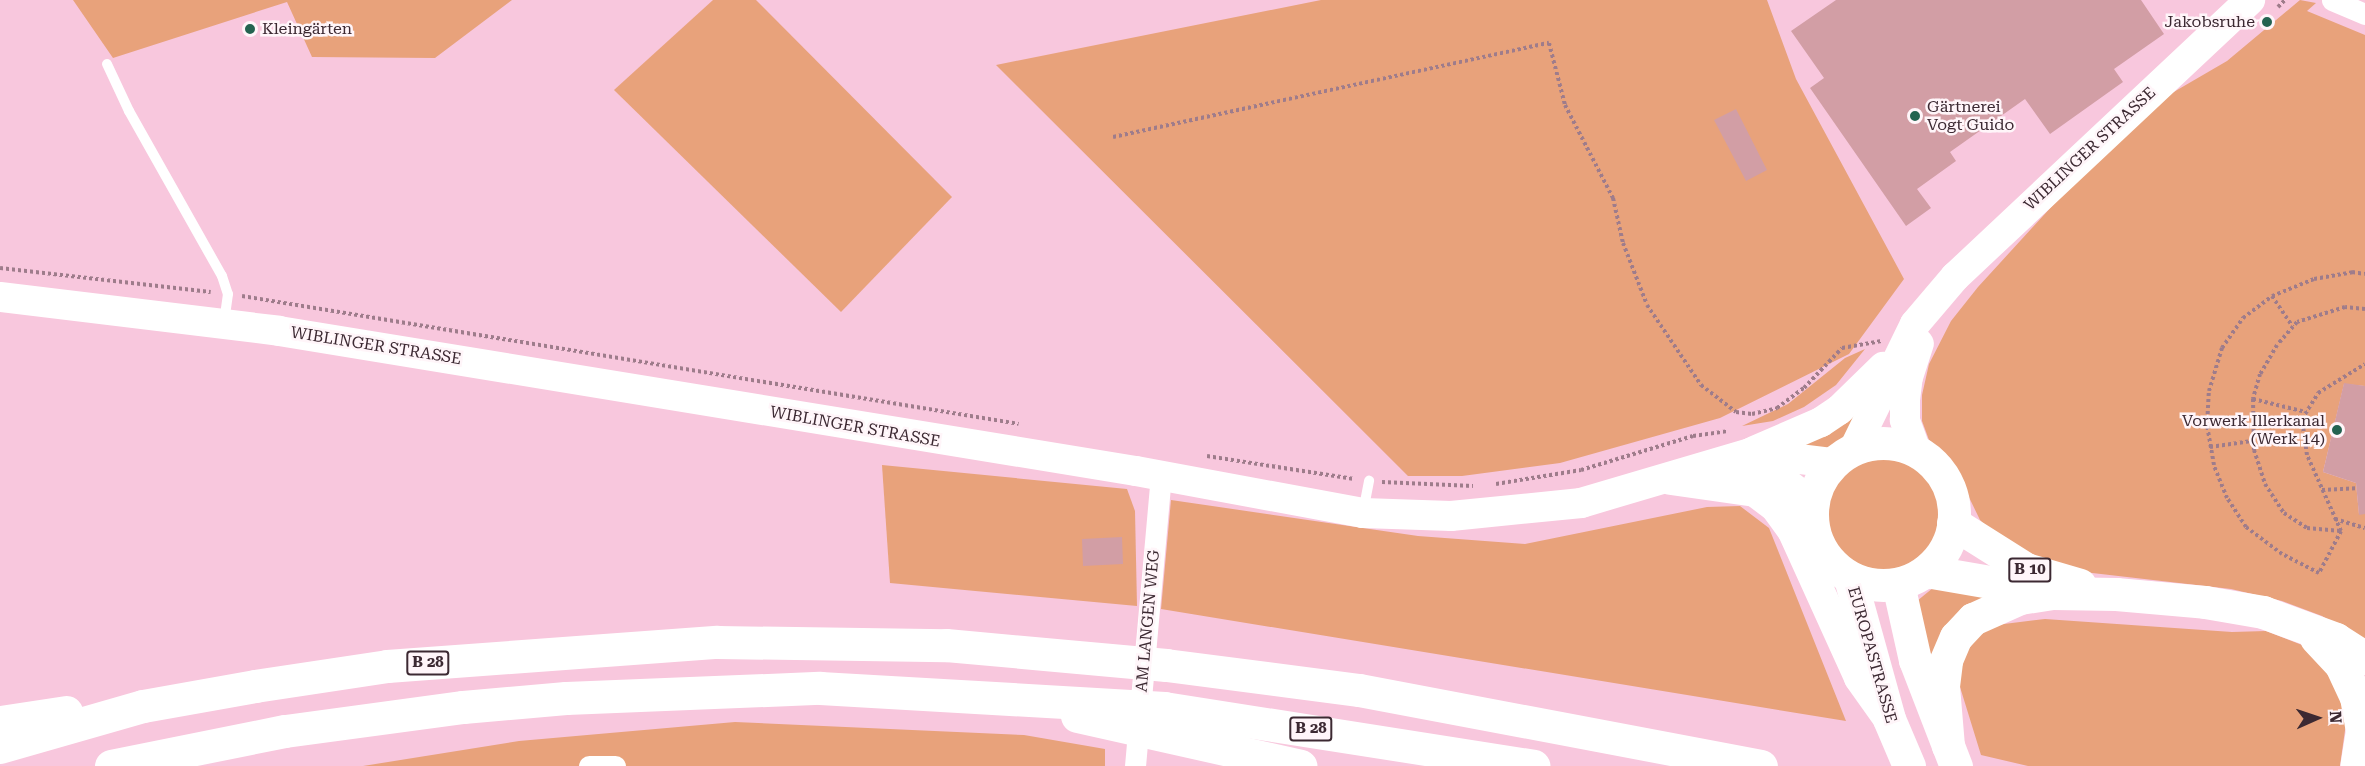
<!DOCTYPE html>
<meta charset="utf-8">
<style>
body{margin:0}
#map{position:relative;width:2365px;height:766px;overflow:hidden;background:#f8c7dd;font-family:"Roboto Serif",serif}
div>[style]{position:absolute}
.green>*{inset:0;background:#e8a27b}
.round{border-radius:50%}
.building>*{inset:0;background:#d29ea5}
.path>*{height:4px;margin-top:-2px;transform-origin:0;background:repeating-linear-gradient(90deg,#9e7c8b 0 3px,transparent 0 6px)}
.lane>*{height:10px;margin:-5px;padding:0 5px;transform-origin:5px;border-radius:5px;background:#fff}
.street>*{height:21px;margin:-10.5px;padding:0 10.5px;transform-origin:10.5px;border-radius:10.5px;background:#fff}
.secondary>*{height:30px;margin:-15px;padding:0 15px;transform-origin:15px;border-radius:15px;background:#fff}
.primary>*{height:33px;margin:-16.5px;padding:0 16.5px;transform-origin:16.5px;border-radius:16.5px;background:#fff}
.primary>.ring{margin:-16.5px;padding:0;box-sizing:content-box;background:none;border:33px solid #fff;border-radius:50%}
.highway>*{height:33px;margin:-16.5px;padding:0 16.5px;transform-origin:16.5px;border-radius:16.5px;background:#fff}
.dots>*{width:16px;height:16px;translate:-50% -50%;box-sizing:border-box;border:3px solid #fff5f9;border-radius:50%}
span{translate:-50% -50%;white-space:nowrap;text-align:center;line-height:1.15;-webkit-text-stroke:5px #fff5f9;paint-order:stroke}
.shield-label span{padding:2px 4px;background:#fff5f9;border:2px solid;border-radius:4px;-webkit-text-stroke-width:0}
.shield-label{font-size:15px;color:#3c2932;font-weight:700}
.poi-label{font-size:16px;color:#3c2932}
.right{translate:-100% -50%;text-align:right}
.left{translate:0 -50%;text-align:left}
.street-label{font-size:16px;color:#3c2932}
.north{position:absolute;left:2287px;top:688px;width:60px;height:60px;-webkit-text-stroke:4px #fff5f9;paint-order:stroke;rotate:87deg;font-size:16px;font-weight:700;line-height:24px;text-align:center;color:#3c2932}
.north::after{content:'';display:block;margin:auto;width:21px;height:27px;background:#3c2932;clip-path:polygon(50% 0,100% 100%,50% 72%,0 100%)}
</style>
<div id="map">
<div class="green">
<div style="clip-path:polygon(73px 0,512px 0,435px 58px,312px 57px,287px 2px,113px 58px)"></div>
<div style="clip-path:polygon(713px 0,756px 0,952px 197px,841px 312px,614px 90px)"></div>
<div style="clip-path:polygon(1321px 0,1767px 0,1796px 79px,1904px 279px,1849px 354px,1720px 418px,1560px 463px,1462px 476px,1408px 476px,996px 65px)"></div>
<div style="clip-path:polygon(2300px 0,2316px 3px,2307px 11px,2365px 35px,2365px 386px,2344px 384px,2323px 472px,2356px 483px,2359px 514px,2365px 514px,2365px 642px,2322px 616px,2282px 601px,2231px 589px,2075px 571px,2035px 556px,1995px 536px,1980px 520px,1950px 458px,1929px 440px,1922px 421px,1922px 395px,1929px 364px,1951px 321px,1978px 287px,2086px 169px,2172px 93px,2227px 61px)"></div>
<div style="clip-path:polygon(1865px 349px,1836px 385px,1804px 407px,1773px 421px,1742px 426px,1788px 404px,1845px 358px)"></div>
<div style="clip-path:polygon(1864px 398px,1847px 440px,1819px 451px,1782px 451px)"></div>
<div class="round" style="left:1828px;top:458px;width:112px;height:112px"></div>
<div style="clip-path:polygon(882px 465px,1127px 489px,1135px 511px,1137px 606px,890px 583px)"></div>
<div style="clip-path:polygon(1171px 500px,1418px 536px,1525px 544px,1707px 507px,1740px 506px,1769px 528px,1846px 721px,1161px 609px)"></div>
<div style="clip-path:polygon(1939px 583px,2007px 596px,1932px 681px,1917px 601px)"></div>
<div style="clip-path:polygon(2045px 619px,2232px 632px,2266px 631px,2302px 645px,2329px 668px,2348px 709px,2340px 766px,2028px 766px,1981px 755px,1956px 674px,1975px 635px,1996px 625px)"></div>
<div style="clip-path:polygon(735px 722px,1024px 735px,1105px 749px,1105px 766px,363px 766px,519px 741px)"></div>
</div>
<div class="building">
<div style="clip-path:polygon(1836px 0,2141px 0,2164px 34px,2114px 69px,2123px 82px,2050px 134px,2025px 99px,1950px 152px,1956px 161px,1917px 189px,1931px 208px,1906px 226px,1810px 88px,1824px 78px,1791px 31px)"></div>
<div style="clip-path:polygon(1736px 109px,1767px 170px,1746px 181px,1714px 120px)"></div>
<div style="clip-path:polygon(2344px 383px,2365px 386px,2365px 514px,2359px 515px,2356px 483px,2323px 472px)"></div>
<div style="clip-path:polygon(1122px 537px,1123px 564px,1083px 566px,1082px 539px)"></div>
</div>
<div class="path">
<div style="left:2278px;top:7px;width:10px;rotate:-45deg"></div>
<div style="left:1113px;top:137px;width:446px;rotate:-12.2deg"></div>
<div style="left:1549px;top:43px;width:64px;rotate:75.5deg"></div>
<div style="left:1565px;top:105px;width:105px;rotate:62.7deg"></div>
<div style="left:1613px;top:198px;width:46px;rotate:77.5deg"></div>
<div style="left:1623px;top:243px;width:66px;rotate:68.8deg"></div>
<div style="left:1647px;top:305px;width:97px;rotate:56deg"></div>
<div style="left:1701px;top:385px;width:44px;rotate:37.6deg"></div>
<div style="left:1736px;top:412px;width:16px;rotate:7deg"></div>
<div style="left:1752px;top:414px;width:26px;rotate:-13deg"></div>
<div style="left:1777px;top:408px;width:34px;rotate:-37deg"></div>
<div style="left:1804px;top:388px;width:55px;rotate:-46.5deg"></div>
<div style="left:1842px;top:348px;width:40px;rotate:-10deg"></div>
<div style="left:0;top:268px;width:212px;rotate:6.5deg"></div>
<div style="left:242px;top:296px;width:787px;rotate:9.35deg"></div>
<div style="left:2272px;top:296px;width:37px;rotate:56deg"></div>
<div style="left:2365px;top:309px;width:20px;rotate:-174deg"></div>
<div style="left:2345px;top:307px;width:50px;rotate:162.6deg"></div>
<div style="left:2297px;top:322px;width:30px;rotate:131deg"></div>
<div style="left:2277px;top:345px;width:34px;rotate:120deg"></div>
<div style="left:2260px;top:374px;width:26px;rotate:106deg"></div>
<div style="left:2253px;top:399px;width:51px;rotate:88.9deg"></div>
<div style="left:2254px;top:450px;width:36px;rotate:72deg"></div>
<div style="left:2265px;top:484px;width:35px;rotate:57deg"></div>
<div style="left:2284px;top:513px;width:27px;rotate:33deg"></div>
<div style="left:2307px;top:528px;width:34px;rotate:5deg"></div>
<div style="left:2341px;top:531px;width:83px;rotate:-114.1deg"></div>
<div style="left:2307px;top:455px;width:36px;rotate:-98deg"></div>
<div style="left:2302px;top:419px;width:31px;rotate:-58deg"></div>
<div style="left:2318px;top:393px;width:55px;rotate:-31.7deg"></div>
<div style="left:2253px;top:399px;width:55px;rotate:13.8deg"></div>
<div style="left:2210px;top:447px;width:42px;rotate:-8.1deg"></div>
<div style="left:1207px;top:456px;width:149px;rotate:8.9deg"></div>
<div style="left:1382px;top:482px;width:91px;rotate:2.5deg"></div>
<div style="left:1496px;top:484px;width:86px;rotate:-9.4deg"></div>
<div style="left:1581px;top:470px;width:117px;rotate:-16.9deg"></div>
<div style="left:1693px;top:436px;width:35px;rotate:-8deg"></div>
<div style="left:2322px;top:490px;width:34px;rotate:-3deg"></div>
<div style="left:2335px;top:519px;width:31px;rotate:17deg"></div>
<div style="left:2341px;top:531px;width:47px;rotate:117.6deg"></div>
<div style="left:2319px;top:573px;width:42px;rotate:-152.8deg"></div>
<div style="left:2282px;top:554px;width:45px;rotate:-143.1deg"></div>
<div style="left:2246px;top:527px;width:35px;rotate:-123deg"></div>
<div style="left:2227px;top:498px;width:35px;rotate:-112deg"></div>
<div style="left:2214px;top:465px;width:40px;rotate:-100deg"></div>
<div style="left:2207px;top:426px;width:35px;rotate:-87deg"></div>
<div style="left:2209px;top:391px;width:45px;rotate:-73.2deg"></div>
<div style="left:2222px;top:348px;width:37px;rotate:-55deg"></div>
<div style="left:2243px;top:318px;width:36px;rotate:-37deg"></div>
<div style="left:2272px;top:296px;width:45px;rotate:-22deg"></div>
<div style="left:2314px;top:279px;width:39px;rotate:-10deg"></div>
<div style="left:2352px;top:272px;width:13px;rotate:9deg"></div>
</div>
<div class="lane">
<div style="left:107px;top:64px;width:52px;rotate:64.9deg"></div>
<div style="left:129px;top:111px;width:189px;rotate:60.6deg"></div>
<div style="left:222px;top:276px;width:19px;rotate:72deg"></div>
<div style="left:228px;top:294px;width:29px;rotate:98deg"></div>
<div style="left:1363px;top:512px;width:32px;rotate:-79deg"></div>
</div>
<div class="street">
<div style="left:2332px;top:0;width:36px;rotate:23deg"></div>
<div style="left:589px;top:766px;width:26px"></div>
<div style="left:1135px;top:766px;width:291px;rotate:-84.9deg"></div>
</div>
<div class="secondary">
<div style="left:0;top:297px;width:281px;rotate:6.9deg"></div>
<div style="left:279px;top:331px;width:868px;rotate:9.28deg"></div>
<div style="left:1136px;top:471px;width:231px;rotate:10.5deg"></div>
<div style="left:1363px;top:513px;width:88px;rotate:2deg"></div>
<div style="left:1451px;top:516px;width:131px;rotate:-5.7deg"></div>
<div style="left:1581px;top:503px;width:176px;rotate:-16.5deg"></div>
<div style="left:1750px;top:453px;width:84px;rotate:6.9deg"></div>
<div style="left:1854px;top:449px;width:139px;rotate:-64deg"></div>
<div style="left:1915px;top:324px;width:62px;rotate:-49.6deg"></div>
<div style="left:1955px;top:277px;width:405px;rotate:-43.2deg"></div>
<div style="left:1754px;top:451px;width:73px;rotate:-23.4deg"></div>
<div style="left:1821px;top:422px;width:22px;rotate:-34deg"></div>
<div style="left:1839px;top:410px;width:62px;rotate:-44.3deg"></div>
<div style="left:1916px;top:451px;width:33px;rotate:-110deg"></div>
<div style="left:1905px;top:420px;width:20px;rotate:-90deg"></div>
<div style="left:1905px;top:400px;width:23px;rotate:-83deg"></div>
<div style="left:1908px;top:377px;width:35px;rotate:-72deg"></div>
<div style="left:1736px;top:468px;width:46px;rotate:13.7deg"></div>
<div style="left:1781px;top:479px;width:21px;rotate:37deg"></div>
<div style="left:1798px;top:492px;width:24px;rotate:57deg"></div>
<div style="left:1671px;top:480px;width:85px;rotate:8.1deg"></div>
<div style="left:1755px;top:492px;width:25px;rotate:37deg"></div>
<div style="left:1775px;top:507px;width:29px;rotate:54deg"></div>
<div style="left:1792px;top:530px;width:162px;rotate:65.6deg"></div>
<div style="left:1859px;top:678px;width:47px;rotate:54.6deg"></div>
</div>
<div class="primary">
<div class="ring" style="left:1812px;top:443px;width:109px;height:109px"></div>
<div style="left:1850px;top:578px;width:146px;rotate:74.5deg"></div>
<div style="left:1889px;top:719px;width:51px;rotate:66.9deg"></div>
<div style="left:1898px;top:584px;width:78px;rotate:77.4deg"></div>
<div style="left:1915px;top:660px;width:114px;rotate:68.9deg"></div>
</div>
<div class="highway">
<div style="left:1953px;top:523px;width:86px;rotate:32.2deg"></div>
<div style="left:2026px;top:569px;width:56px;rotate:16.5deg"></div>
<div style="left:1926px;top:571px;width:112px;rotate:9.8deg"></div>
<div style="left:2316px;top:638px;width:37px;rotate:47deg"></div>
<div style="left:2341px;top:665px;width:35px;rotate:65deg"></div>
<div style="left:2356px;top:697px;width:34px;rotate:80deg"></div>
<div style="left:2362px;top:730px;width:36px;rotate:99deg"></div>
<div style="left:1077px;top:716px;width:229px;rotate:12.6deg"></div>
<div style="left:0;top:722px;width:67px;rotate:-8.6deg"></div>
<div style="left:1948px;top:746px;width:60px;rotate:-94.8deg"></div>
<div style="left:1943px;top:686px;width:26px;rotate:-83deg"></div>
<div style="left:1946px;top:660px;width:25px;rotate:-67deg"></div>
<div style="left:1956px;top:637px;width:25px;rotate:-47deg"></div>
<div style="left:1973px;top:619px;width:51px;rotate:-24.1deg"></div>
<div style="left:2020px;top:598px;width:33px;rotate:-9deg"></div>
<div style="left:2053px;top:593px;width:63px;rotate:0.9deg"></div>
<div style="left:2116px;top:594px;width:89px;rotate:5.1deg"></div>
<div style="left:2205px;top:602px;width:59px;rotate:9.8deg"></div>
<div style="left:2263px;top:612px;width:78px;rotate:20.3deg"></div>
<div style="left:2336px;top:639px;width:35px;rotate:33deg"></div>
<div style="left:0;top:747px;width:149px;rotate:-16deg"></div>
<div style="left:143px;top:706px;width:114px;rotate:-10.1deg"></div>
<div style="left:255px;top:686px;width:134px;rotate:-8.6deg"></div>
<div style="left:387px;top:666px;width:331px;rotate:-4.2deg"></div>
<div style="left:717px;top:642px;width:229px;rotate:0.8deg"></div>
<div style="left:946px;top:645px;width:221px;rotate:5.2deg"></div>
<div style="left:1166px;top:665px;width:195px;rotate:7.4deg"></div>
<div style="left:1359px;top:690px;width:409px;rotate:10.7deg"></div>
<div style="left:111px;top:766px;width:177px;rotate:-11.4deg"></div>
<div style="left:285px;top:731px;width:180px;rotate:-7.7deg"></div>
<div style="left:463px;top:707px;width:103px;rotate:-5deg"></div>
<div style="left:566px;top:698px;width:254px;rotate:-2.3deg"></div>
<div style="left:820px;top:688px;width:345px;rotate:3.3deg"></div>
<div style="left:1164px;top:708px;width:374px;rotate:8.9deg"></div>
</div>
<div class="dots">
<div style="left:2267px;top:22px;background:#246350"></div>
<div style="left:250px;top:29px;background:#246350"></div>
<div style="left:1915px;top:116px;background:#246350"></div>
<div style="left:2337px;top:430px;background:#246350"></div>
</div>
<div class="shield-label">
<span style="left:2030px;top:570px">B 10</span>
<span style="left:428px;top:663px">B 28</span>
<span style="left:1311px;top:729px">B 28</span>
</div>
<div class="poi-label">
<span class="right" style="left:2255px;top:22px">Jakobsruhe</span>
<span class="left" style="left:262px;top:29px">Kleingärten</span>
<span class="left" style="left:1927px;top:116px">Gärtnerei<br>Vogt Guido</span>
<span class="right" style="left:2325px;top:430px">Vorwerk Illerkanal<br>(Werk 14)</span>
</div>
<div class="street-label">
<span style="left:2090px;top:149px;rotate:-43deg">WIBLINGER STRASSE</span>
<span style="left:376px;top:346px;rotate:9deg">WIBLINGER STRASSE</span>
<span style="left:855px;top:427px;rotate:10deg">WIBLINGER STRASSE</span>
<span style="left:1148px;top:621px;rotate:-85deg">AM LANGEN WEG</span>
<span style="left:1872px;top:655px;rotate:74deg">EUROPASTRASSE</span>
</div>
<div class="north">N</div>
</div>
